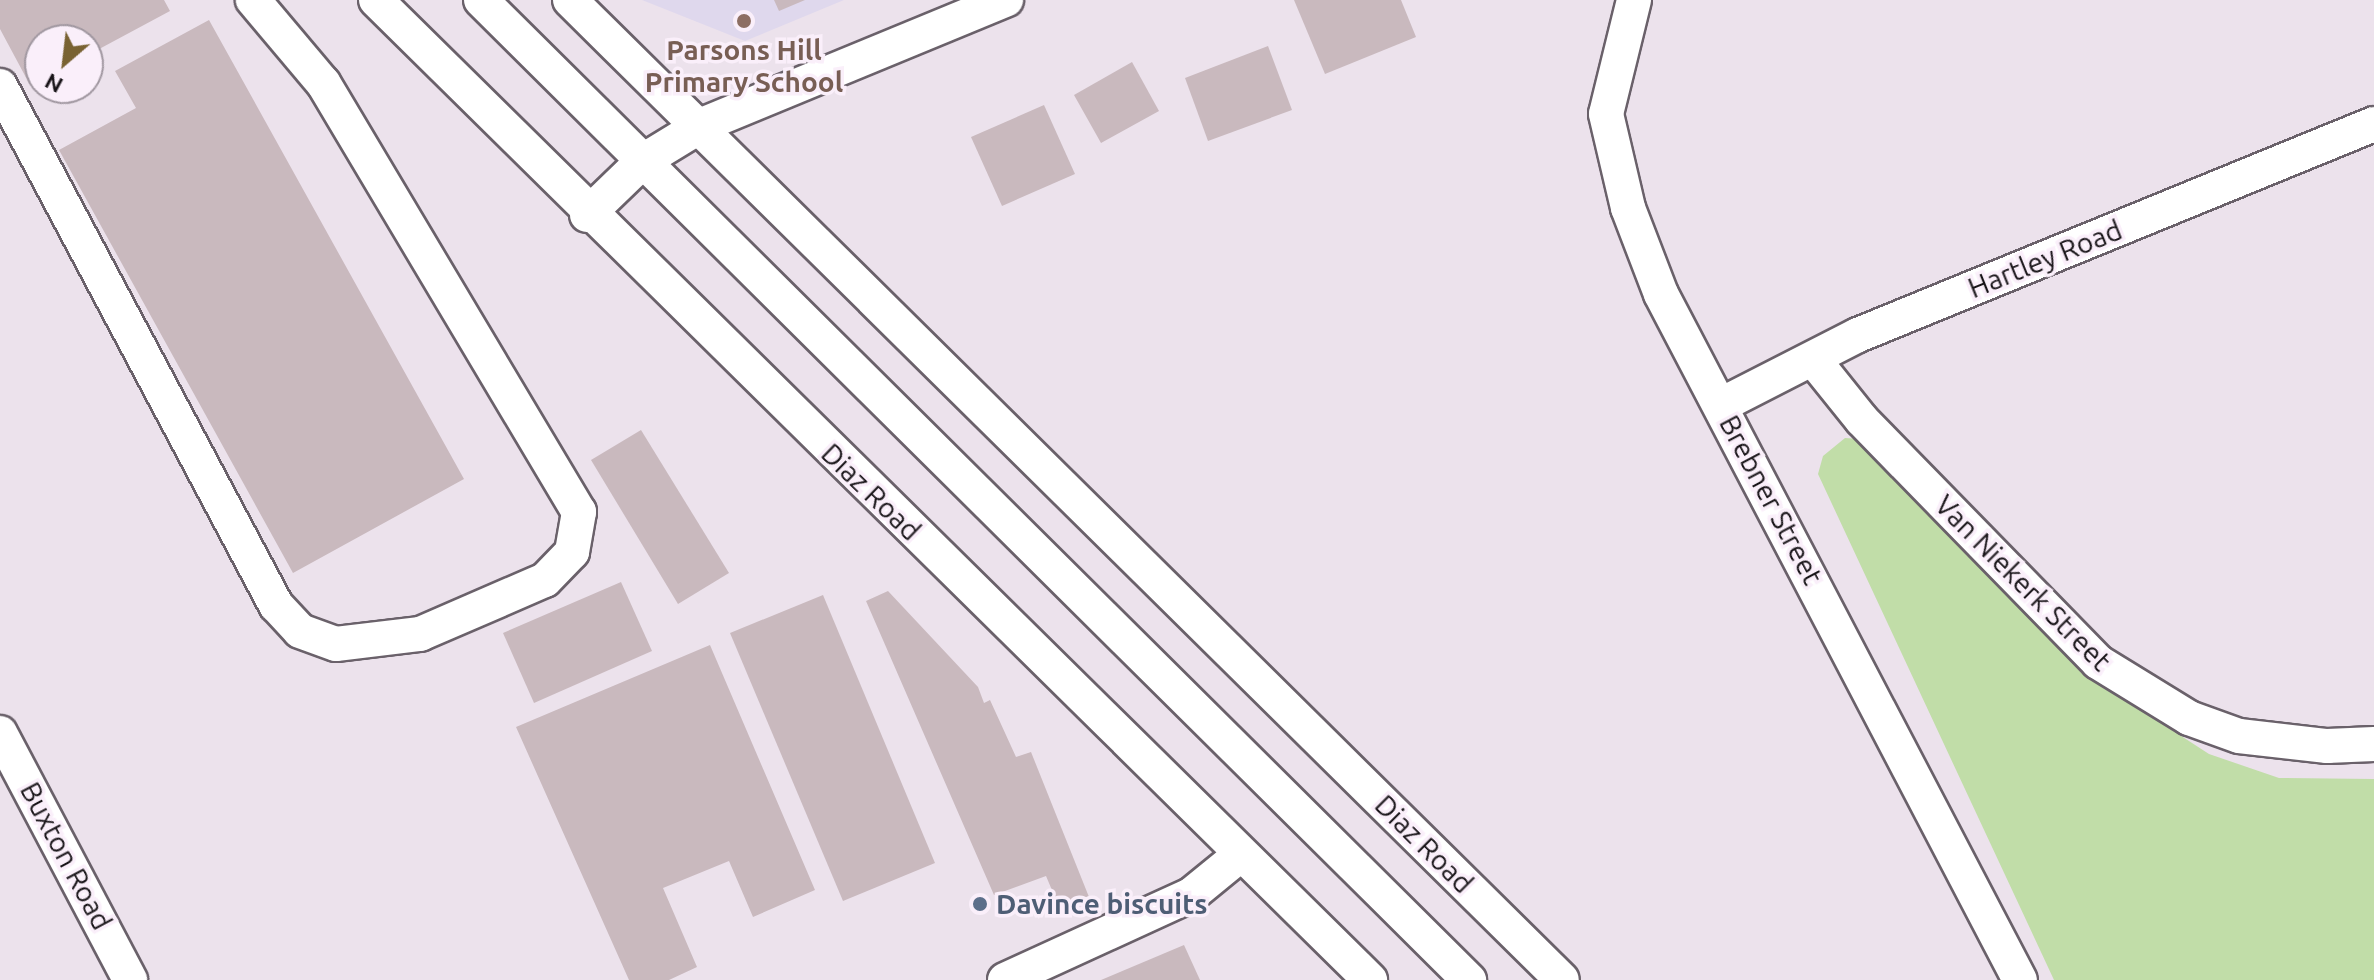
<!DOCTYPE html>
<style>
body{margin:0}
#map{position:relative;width:2374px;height:980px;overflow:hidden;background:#ece2ec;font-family:Ubuntu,sans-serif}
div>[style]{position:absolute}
.education>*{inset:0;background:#dfd8ed}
.green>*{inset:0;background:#c1dda8}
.building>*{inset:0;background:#c9b9be}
.roads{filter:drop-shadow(2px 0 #6a616a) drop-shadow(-2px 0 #6a616a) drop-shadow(0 2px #6a616a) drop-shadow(0 -2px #6a616a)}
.minor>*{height:34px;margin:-17px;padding:0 17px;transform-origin:17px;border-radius:17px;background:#fff}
.dots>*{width:22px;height:22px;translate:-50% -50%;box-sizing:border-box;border:4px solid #faeffa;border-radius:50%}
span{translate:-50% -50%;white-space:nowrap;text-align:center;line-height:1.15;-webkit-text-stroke:7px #faeffa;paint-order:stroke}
.education-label{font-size:28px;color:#785e54;font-weight:700}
.street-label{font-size:28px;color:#181418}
.service-label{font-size:28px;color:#4e5e75;font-weight:700}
.left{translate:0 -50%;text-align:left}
.north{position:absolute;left:24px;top:24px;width:80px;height:80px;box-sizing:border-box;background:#faeffa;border:2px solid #a097a0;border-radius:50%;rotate:208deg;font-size:22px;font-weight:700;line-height:32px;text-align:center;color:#181418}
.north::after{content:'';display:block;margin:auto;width:28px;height:36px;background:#796232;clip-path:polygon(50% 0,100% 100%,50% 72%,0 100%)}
</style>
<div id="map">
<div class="education">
<div style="clip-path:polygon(642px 0,844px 0,745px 41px)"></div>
</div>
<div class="green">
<div style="clip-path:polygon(1845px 438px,1860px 439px,2101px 684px,2209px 754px,2279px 778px,2374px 779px,2374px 980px,2054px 980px,1818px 474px,1823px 456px)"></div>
</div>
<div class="building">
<div style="clip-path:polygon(0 0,164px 0,170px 11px,88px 55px,88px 40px,40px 40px,40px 80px,30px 85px,0 29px)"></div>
<div style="clip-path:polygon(774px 0,805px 0,779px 11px)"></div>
<div style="clip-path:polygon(1294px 0,1401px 0,1416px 37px,1325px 74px)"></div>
<div style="clip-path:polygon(209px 20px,464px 479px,293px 573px,59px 150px,136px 108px,115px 71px)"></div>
<div style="clip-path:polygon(1268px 46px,1292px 110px,1208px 141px,1185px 78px)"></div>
<div style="clip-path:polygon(1132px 62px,1159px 111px,1101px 143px,1074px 95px)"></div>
<div style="clip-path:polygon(1044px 105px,1075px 174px,1002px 206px,971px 137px)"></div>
<div style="clip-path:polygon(641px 430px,729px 573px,678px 604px,591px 460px)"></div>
<div style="clip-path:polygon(621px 582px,652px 651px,534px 703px,503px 633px)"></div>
<div style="clip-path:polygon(888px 591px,978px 687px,984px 703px,990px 700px,1016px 757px,1031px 752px,1089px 897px,1060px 909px,1046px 876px,994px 895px,866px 601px)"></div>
<div style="clip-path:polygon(823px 595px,935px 863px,843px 901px,730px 633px)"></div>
<div style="clip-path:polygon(710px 645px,815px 890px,753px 917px,729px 861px,663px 888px,697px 967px,669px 980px,629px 980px,516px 727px)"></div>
<div style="clip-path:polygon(1184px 945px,1200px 980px,1101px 980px)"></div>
</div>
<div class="roads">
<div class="minor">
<div style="left:376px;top:0;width:1396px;rotate:44.59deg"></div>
<div style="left:481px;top:0;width:1392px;rotate:44.77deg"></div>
<div style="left:570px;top:0;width:1394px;rotate:44.65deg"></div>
<div style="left:1634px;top:0;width:117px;rotate:103.8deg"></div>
<div style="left:1606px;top:114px;width:97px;rotate:76.8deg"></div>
<div style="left:1628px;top:208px;width:92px;rotate:69deg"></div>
<div style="left:1661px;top:294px;width:774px;rotate:62.38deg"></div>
<div style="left:0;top:86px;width:588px;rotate:62deg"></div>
<div style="left:276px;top:605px;width:35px;rotate:47deg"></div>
<div style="left:300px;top:631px;width:38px;rotate:20deg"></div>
<div style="left:336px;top:644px;width:85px;rotate:-6.8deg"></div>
<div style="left:420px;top:634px;width:136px;rotate:-23.4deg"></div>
<div style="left:545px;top:580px;width:39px;rotate:-46deg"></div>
<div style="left:572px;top:552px;width:41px;rotate:-80.1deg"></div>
<div style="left:579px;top:512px;width:500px;rotate:-120.8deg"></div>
<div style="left:323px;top:83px;width:109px;rotate:-130.1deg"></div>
<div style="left:587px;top:215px;width:78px;rotate:-44deg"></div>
<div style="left:643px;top:161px;width:69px;rotate:-31.4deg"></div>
<div style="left:702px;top:125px;width:329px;rotate:-22.4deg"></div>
<div style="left:1813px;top:359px;width:78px;rotate:51.2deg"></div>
<div style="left:1862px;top:420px;width:338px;rotate:45.7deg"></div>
<div style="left:2098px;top:662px;width:107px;rotate:31.6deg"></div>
<div style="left:2189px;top:718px;width:53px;rotate:19.8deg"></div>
<div style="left:2239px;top:736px;width:89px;rotate:6.5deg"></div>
<div style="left:2327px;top:746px;width:47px;rotate:-2.4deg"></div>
<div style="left:1721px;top:405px;width:154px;rotate:-27.1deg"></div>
<div style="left:1858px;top:335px;width:557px;rotate:-22.24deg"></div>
<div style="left:0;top:733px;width:279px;rotate:62.2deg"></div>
<div style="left:1005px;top:980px;width:205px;rotate:-24.6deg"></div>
<div style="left:1191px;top:895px;width:63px;rotate:-39.2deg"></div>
</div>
</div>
<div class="dots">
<div style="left:744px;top:21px;background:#8d6e63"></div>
<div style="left:980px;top:904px;background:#5c6f8a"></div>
</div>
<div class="education-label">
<span style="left:744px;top:66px">Parsons Hill<br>Primary School</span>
</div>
<div class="street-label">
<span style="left:2045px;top:259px;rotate:-22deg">Hartley Road</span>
<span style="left:871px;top:492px;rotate:44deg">Diaz Road</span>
<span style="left:1771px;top:500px;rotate:62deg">Brebner Street</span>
<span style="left:2023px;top:583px;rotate:45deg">Van Niekerk Street</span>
<span style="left:1424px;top:844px;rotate:45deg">Diaz Road</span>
<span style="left:66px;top:856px;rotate:62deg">Buxton Road</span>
</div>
<div class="service-label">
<span class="left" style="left:996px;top:904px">Davince biscuits</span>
</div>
<div class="north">N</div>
</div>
